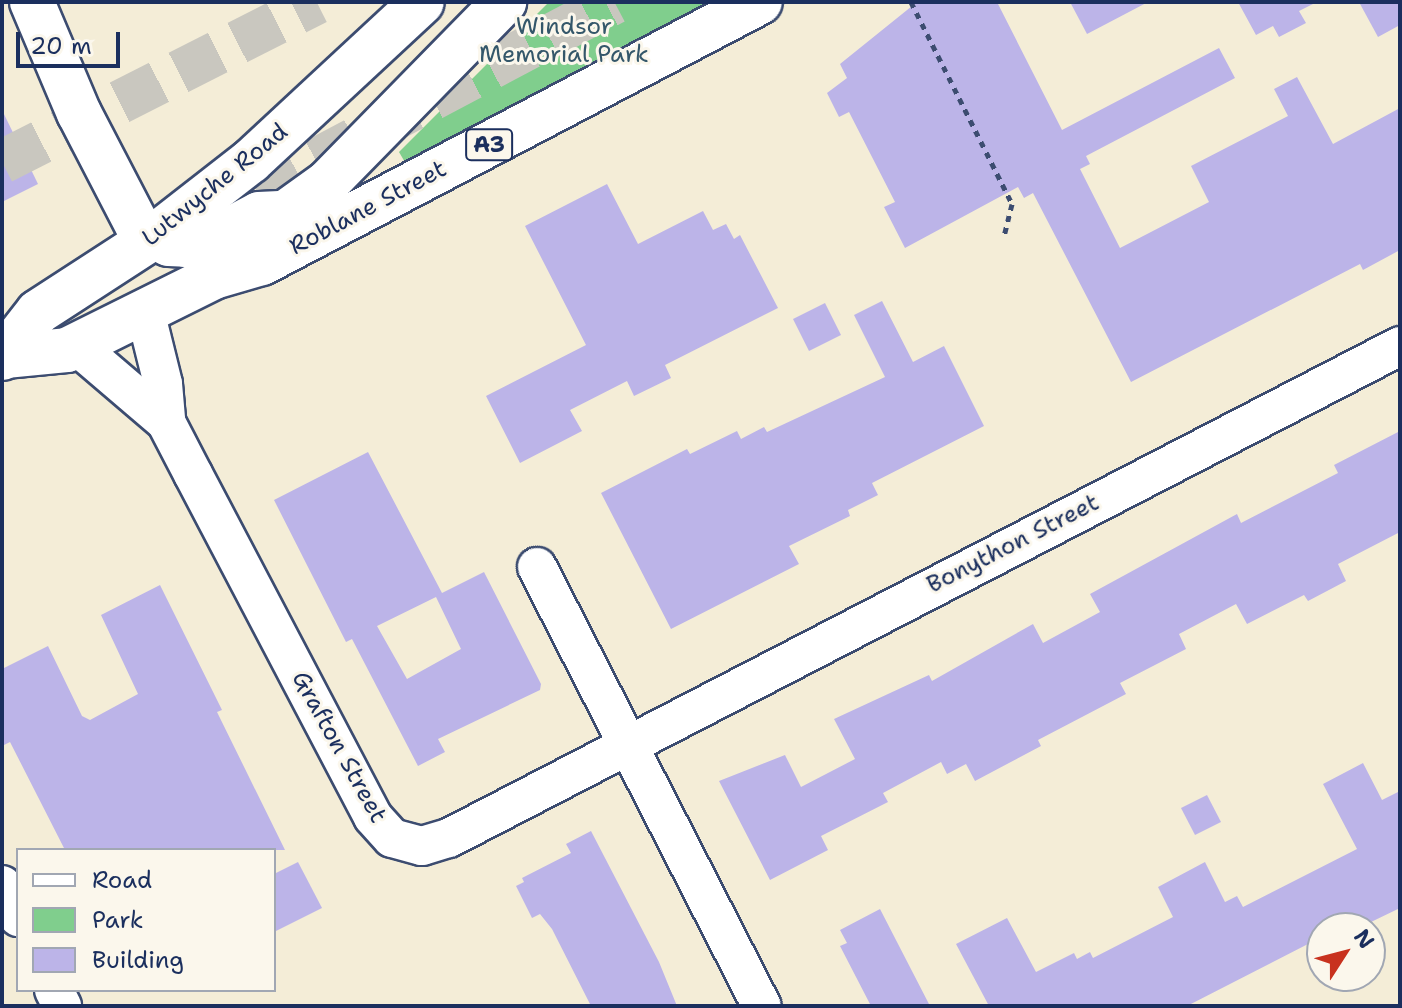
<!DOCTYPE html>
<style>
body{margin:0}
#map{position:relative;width:1402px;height:1008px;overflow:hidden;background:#f4edd7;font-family:"Shantell Sans",sans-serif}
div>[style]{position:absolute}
.green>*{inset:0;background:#80ce8d}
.building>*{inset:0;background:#bcb4e8}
.highway-tunnel>*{height:44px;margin-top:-22px;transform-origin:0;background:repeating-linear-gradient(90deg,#c9c7bf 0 44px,transparent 0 66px)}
.path>*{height:5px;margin-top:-2.5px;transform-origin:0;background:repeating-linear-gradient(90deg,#3c4c70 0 6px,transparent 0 12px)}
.roads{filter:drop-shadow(2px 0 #3c4c70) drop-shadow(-2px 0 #3c4c70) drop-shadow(0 2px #3c4c70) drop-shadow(0 -2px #3c4c70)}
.street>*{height:38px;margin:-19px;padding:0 19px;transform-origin:19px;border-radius:19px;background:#fff}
.secondary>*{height:44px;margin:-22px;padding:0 22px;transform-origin:22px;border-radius:22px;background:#fff}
.highway>*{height:44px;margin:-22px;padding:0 22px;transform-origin:22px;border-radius:22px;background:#fff}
span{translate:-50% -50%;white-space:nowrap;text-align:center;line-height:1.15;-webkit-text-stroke:6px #fbf7ec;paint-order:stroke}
.shield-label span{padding:2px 6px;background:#fbf7ec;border:2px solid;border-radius:6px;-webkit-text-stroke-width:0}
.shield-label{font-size:22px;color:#1b2f5e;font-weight:700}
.park-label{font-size:24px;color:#34576a}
.street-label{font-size:24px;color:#1b2f5e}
.frame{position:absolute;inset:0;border:4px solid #1b2f5e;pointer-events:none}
.legend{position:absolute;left:16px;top:848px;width:260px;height:144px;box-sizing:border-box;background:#fbf7ec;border:2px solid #a1a7b3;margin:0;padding:10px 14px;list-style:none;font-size:24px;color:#1b2f5e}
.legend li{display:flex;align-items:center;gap:16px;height:40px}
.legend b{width:40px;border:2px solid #a1a7b3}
.north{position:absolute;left:1306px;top:912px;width:80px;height:80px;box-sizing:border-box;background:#fbf7ec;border:2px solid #a1a7b3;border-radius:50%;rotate:54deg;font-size:22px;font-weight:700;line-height:32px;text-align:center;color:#1b2f5e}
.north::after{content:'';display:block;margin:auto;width:28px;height:36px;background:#c8321e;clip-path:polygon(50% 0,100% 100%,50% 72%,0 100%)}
.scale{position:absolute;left:16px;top:32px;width:104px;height:36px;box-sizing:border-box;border:4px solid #1b2f5e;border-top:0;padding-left:10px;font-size:24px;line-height:28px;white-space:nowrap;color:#1b2f5e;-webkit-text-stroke:6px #fbf7ec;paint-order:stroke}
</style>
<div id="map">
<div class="green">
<div style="clip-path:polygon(549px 2px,722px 2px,406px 164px,399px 152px)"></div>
</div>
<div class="building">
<div style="clip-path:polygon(917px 2px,997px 2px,1062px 130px,1219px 48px,1235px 78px,1086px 156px,1090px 164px,1080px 169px,1120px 248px,1209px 202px,1191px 166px,1288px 116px,1274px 89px,1297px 77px,1333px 144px,1400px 108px,1400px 250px,1363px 270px,1360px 264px,1131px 382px,1033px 193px,1024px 198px,1018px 187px,905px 248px,884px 207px,895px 202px,849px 112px,839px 117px,827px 93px,847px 78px,840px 64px)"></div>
<div style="clip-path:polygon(1070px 2px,1148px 2px,1087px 34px)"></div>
<div style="clip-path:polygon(1238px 2px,1317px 2px,1299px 11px,1306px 23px,1279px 37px,1273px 26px,1256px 35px)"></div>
<div style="clip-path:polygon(1359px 2px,1400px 2px,1400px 25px,1378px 37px)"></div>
<div style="clip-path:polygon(2px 110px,38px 184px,2px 202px)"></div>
<div style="clip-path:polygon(607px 184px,638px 244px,703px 211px,713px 230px,726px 224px,734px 239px,740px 235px,778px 308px,665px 365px,671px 378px,634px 396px,627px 381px,570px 410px,582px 431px,520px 463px,486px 396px,586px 345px,525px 226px)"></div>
<div style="clip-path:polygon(882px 301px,913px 362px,944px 346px,984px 426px,872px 483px,878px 495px,848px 510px,850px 516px,789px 546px,799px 564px,671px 629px,601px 493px,687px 449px,690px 454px,737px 431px,741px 439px,764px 427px,767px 432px,885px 377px,854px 315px)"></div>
<div style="clip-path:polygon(825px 303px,841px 335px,809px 351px,793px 319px)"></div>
<div style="clip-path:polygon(1400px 431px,1400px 532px,1338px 564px,1346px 581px,1308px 601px,1304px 595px,1247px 624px,1236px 604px,1179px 634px,1186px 649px,1120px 683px,1126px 694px,1038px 740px,1041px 746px,975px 781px,966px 764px,947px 774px,941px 762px,883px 793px,888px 802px,821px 836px,828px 850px,770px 880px,719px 781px,785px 755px,801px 787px,855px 759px,834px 719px,929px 675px,932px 681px,1033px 624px,1043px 643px,1100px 612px,1090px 594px,1237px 514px,1241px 523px,1338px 473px,1334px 465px)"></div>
<div style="clip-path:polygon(evenodd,368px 452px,442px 593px,484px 572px,541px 684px,540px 690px,438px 739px,445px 752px,418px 766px,352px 639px,346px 642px,274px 500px,368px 452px,436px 597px,461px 649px,407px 679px,377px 626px,436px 597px)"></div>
<div style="clip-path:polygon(160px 585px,222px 710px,217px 712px,285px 850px,65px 850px,10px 742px,2px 746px,2px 669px,48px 646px,82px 716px,90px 720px,138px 694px,101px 615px)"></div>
<div style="clip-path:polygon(1363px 763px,1382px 800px,1400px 791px,1400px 908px,1371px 922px,1374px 928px,1322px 928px,1322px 955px,1315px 959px,1308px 944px,1187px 1006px,989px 1006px,956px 944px,1007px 918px,1036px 972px,1074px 953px,1077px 959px,1090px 952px,1093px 958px,1173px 917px,1158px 887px,1205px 862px,1225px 902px,1237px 896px,1243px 907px,1357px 849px,1323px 784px)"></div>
<div style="clip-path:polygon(1207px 795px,1221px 822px,1195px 835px,1181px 808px)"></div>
<div style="clip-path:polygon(591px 831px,659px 962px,677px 1006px,591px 1006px,552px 929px,540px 914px,532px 918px,516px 886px,524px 882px,522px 878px,571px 853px,566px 844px)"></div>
<div style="clip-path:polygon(298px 862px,322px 908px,274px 932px,274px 874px)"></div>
<div style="clip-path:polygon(880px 909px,930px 1006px,871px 1006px,840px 946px,847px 943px,840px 930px)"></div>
</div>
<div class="highway-tunnel">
<div style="left:2px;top:162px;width:353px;rotate:-26.9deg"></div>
<div style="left:199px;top:222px;width:470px;rotate:-27.9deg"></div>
</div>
<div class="path">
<div style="left:911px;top:2px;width:226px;rotate:63.4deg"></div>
<div style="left:1012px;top:204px;width:32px;rotate:104deg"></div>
</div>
<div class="roads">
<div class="street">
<div style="left:145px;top:311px;width:75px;rotate:76.1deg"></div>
<div style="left:163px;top:384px;width:38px;rotate:85deg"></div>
<div style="left:166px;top:422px;width:59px;rotate:62.6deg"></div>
<div style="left:193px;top:474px;width:387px;rotate:62.3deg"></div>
<div style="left:373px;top:817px;width:28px;rotate:48deg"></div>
<div style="left:392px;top:838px;width:31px;rotate:15deg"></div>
<div style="left:422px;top:846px;width:28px;rotate:-17deg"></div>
<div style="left:449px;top:838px;width:1071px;rotate:-27.35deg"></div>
<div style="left:77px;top:346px;width:117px;rotate:40.5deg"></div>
<div style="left:537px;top:567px;width:493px;rotate:62.9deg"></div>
<div style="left:2px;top:885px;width:36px;rotate:63deg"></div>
<div style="left:54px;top:990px;width:18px;rotate:63deg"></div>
</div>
<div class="secondary">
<div style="left:32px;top:2px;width:121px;rotate:67.1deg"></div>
<div style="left:79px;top:113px;width:128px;rotate:62.6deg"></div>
<div style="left:138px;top:227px;width:35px;rotate:29deg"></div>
<div style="left:169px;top:244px;width:17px;rotate:3deg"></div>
<div style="left:186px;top:245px;width:27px;rotate:-13deg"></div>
<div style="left:212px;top:239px;width:53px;rotate:-28deg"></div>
<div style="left:259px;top:214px;width:21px;rotate:-3deg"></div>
</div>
<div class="highway">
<div style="left:230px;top:259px;width:28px;rotate:-46deg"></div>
<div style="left:249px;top:239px;width:97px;rotate:-35.8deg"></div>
<div style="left:328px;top:182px;width:252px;rotate:-45.6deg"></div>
<div style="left:5px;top:356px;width:62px;rotate:-5.5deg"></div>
<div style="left:67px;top:350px;width:164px;rotate:-26.4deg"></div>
<div style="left:214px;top:277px;width:50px;rotate:-16.3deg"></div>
<div style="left:262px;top:263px;width:562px;rotate:-27.66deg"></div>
<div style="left:2px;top:358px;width:58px;rotate:-52deg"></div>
<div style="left:38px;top:312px;width:136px;rotate:-33deg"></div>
<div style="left:152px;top:238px;width:125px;rotate:-37.9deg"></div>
<div style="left:251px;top:161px;width:233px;rotate:-42.9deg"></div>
</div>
</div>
<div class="shield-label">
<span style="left:489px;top:145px">A3</span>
</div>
<div class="park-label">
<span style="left:564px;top:41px">Windsor<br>Memorial Park</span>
</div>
<div class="street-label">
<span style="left:215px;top:185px;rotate:-39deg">Lutwyche Road</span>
<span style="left:368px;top:208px;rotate:-28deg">Roblane Street</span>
<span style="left:1013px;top:544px;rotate:-27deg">Bonython Street</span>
<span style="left:339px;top:747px;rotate:61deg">Grafton Street</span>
</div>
<div class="frame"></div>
<ul class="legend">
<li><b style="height:10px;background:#fff"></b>Road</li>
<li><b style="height:22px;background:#80ce8d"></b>Park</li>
<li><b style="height:22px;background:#bcb4e8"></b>Building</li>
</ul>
<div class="north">N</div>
<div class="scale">20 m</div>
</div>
